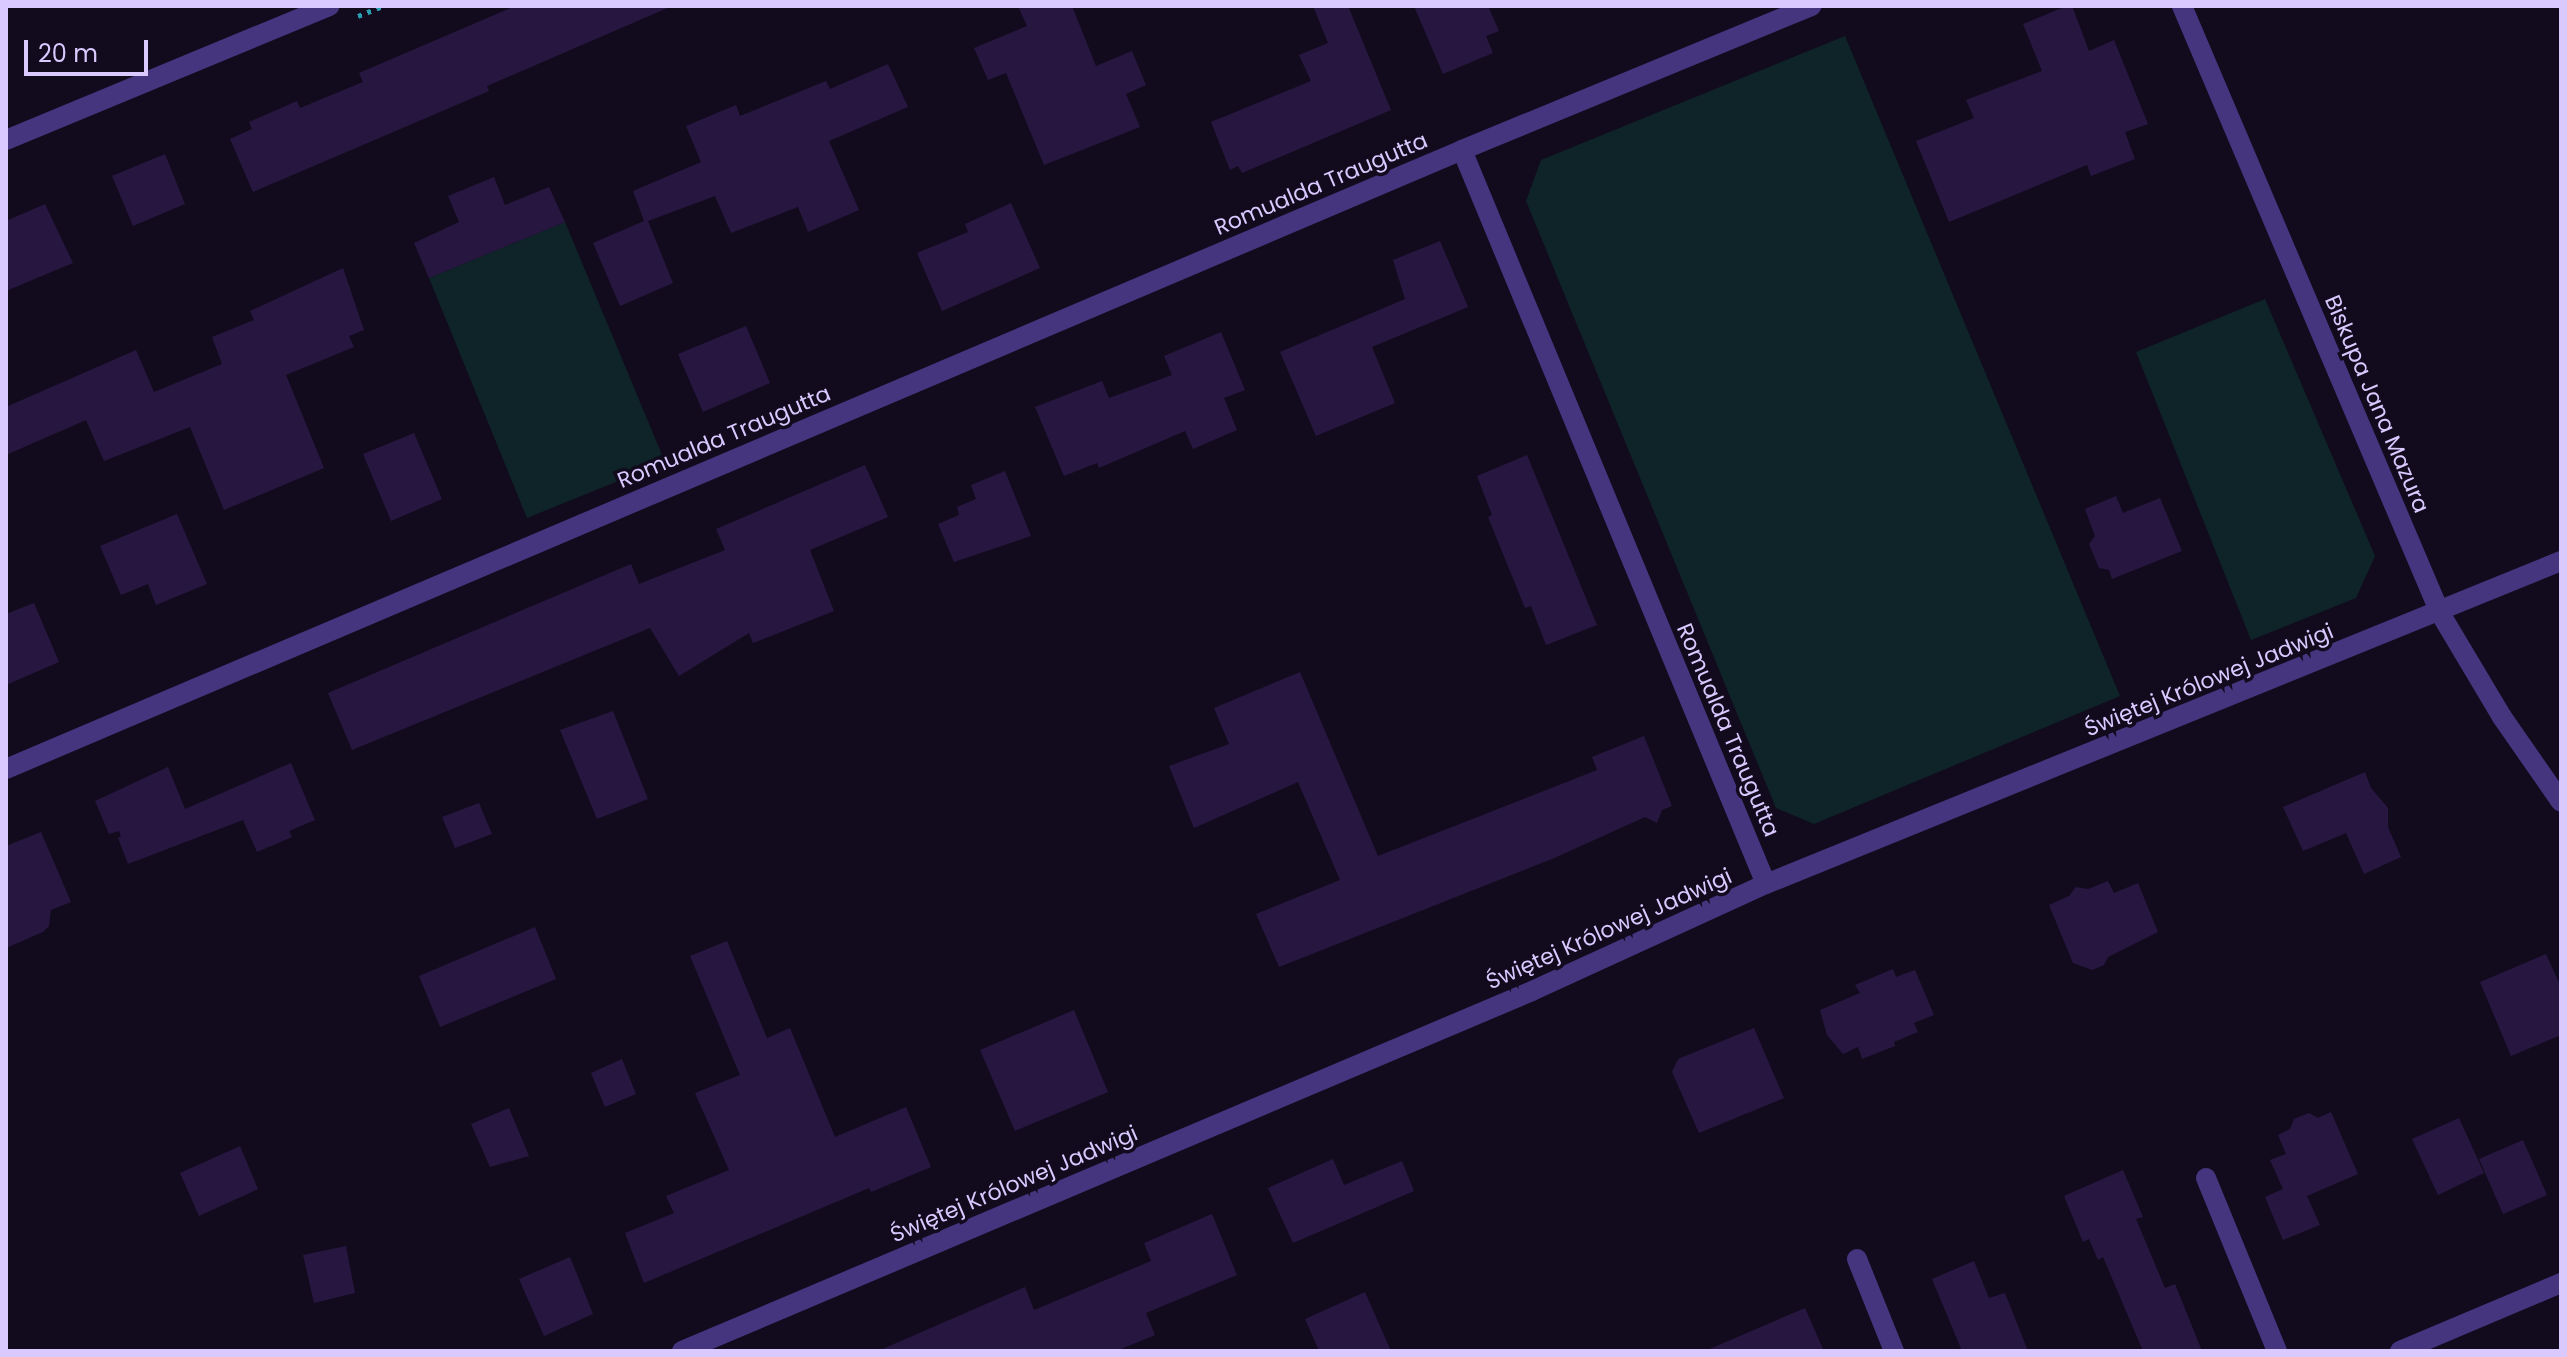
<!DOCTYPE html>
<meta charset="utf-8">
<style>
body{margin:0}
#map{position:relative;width:2567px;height:1357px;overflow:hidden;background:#120b1e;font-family:Poppins,sans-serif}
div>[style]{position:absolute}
.green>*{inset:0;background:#0e2428}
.building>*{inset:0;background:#271740}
.path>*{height:5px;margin-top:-2.5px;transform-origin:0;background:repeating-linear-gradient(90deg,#2aa1b2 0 4px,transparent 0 10px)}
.minor>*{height:20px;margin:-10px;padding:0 10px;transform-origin:10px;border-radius:10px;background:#45357f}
span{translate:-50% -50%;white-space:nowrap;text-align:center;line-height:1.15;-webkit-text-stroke:7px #120b1e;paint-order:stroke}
.street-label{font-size:22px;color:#d9c9ff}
.frame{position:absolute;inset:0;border:8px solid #d9c9ff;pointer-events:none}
.scale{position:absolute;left:24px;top:40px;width:124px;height:36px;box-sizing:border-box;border:4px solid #d9c9ff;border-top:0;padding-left:10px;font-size:24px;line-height:28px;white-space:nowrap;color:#d9c9ff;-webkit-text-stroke:6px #120b1e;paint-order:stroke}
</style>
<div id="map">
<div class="green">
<div style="clip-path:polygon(1845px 36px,2120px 696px,1814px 824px,1776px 808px,1526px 201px,1541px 160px)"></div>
<div style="clip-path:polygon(565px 222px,665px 462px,527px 518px,429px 278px)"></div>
<div style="clip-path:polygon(2265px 299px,2375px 556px,2356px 598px,2251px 640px,2136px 352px)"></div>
</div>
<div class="building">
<div style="clip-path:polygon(515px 6px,672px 6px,487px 86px,489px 91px,253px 192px,230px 139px,252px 129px,249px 122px,297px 101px,300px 108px,363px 82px,359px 73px)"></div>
<div style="clip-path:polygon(1018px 6px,1072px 6px,1096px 66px,1132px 51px,1146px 85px,1126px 94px,1140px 127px,1044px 165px,1006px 73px,988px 80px,974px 48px,1027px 26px)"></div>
<div style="clip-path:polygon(1313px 6px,1348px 6px,1391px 110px,1242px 173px,1238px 166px,1230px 170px,1211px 122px,1311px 81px,1299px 55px,1328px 43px)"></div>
<div style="clip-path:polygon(1414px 6px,1488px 6px,1499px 31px,1486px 36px,1493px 53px,1443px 74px)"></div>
<div style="clip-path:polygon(2067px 6px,2072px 6px,2089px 51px,2114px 40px,2148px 124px,2125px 132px,2135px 159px,2091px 176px,2087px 165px,1949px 222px,1916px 141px,1974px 118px,1966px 100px,2042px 71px,2023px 24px)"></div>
<div style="clip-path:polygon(888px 64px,908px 107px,829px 141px,859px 210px,808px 232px,798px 207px,731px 233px,715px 196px,648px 221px,673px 283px,620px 306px,593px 243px,644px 221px,633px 191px,701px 162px,686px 126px,736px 105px,740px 116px,826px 81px,830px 89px)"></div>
<div style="clip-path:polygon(165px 154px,185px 204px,133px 226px,112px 176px)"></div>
<div style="clip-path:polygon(494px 177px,505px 205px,549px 187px,565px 222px,429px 278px,414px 243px,459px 222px,448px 196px)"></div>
<div style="clip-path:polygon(1011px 203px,1040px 268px,942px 311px,917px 253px,968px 232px,965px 224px)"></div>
<div style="clip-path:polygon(45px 204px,73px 263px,6px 291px,6px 221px)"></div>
<div style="clip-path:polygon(1440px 241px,1468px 307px,1372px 347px,1395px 403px,1316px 436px,1280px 352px,1405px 299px,1393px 260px)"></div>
<div style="clip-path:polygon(343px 268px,364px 330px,349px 336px,354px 347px,286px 375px,324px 468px,224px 510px,190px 427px,104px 461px,86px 420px,6px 455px,6px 407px,136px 350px,154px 392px,222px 364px,212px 337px,254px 320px,250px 311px)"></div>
<div style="clip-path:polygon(746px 326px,770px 383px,703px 412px,678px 354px)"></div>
<div style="clip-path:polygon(1221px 332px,1245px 390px,1224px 398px,1237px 430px,1193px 449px,1185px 431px,1099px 468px,1097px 463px,1064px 476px,1035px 407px,1102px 381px,1109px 398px,1172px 375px,1164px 356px)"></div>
<div style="clip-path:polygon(414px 433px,442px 499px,391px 521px,363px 454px)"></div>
<div style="clip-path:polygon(1527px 455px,1597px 625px,1546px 645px,1531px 606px,1525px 608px,1488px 517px,1492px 515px,1477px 476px)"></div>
<div style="clip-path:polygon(865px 465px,888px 517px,810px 550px,834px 611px,753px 643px,749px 633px,679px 676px,650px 628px,352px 750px,328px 693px,631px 564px,639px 584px,725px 550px,716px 529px)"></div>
<div style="clip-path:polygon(1005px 471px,1031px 536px,954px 562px,938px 524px,959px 515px,957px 507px,976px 499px,971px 485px)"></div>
<div style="clip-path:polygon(2116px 496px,2123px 513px,2160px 498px,2182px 551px,2112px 579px,2109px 570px,2099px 568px,2089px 544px,2095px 536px,2085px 509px)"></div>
<div style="clip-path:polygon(177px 514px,207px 584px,156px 605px,148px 584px,121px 595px,100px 546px)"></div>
<div style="clip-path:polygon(34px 603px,59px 662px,6px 685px,6px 614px)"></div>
<div style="clip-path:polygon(1300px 672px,1378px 856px,1597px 770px,1592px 757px,1644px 736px,1672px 806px,1662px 810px,1657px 823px,1645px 817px,1552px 859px,1279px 967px,1256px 914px,1340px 880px,1298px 782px,1194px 828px,1169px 766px,1229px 744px,1214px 708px)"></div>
<div style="clip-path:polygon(613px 711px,648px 799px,597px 819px,560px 730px)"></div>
<div style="clip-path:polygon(291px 763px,315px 820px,289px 831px,292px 837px,257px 852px,243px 820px,128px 864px,118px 838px,121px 836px,119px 831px,109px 834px,95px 801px,168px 767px,185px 809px)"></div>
<div style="clip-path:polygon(2365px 772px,2371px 788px,2388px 808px,2388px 827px,2401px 857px,2364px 874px,2346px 833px,2303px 851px,2283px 807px)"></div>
<div style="clip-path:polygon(479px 803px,492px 834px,455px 848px,442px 817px)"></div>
<div style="clip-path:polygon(41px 832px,71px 902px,51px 910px,49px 926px,43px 932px,6px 948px,6px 846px)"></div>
<div style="clip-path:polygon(2108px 881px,2114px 893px,2138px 883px,2158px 932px,2108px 957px,2104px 965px,2092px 970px,2073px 963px,2049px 905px,2069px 896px,2076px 887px,2088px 889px)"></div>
<div style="clip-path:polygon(535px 927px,556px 979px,440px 1027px,419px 976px)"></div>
<div style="clip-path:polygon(727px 941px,767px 1038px,790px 1028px,835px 1137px,906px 1107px,931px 1167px,871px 1192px,869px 1188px,644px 1283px,625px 1233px,674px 1213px,666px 1196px,729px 1170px,695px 1093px,740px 1075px,690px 956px)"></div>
<div style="clip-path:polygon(2546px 954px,2561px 987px,2561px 1035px,2511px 1056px,2480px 982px)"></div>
<div style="clip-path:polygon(1893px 969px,1896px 977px,1915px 970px,1934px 1015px,1914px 1023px,1918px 1032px,1894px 1042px,1895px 1046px,1862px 1059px,1858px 1047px,1843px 1054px,1827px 1035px,1820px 1010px,1860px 993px,1855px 985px)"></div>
<div style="clip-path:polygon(1074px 1010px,1108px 1092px,1015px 1131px,980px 1050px)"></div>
<div style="clip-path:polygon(1754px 1028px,1784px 1098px,1699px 1133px,1672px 1072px,1678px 1059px)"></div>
<div style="clip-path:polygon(622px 1059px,636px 1094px,605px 1107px,591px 1073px)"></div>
<div style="clip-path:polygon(509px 1108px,529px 1156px,490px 1167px,471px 1124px)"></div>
<div style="clip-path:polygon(2331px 1112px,2358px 1174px,2307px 1196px,2320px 1225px,2283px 1240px,2265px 1197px,2283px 1189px,2270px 1160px,2286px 1154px,2278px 1135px,2290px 1129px,2294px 1119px,2309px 1113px,2318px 1118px)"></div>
<div style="clip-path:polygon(2459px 1118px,2484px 1173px,2438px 1195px,2412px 1139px)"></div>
<div style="clip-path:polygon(2523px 1140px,2547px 1195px,2503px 1214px,2479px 1159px)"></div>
<div style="clip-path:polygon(240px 1146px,258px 1189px,199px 1216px,180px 1173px)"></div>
<div style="clip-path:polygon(1333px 1159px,1344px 1185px,1402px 1161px,1414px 1191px,1293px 1243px,1268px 1188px)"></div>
<div style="clip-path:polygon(2123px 1170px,2143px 1217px,2136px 1219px,2165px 1288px,2175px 1284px,2202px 1351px,2143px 1351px,2103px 1257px,2098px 1260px,2089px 1239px,2083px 1242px,2064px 1196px)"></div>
<div style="clip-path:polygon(1212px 1214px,1237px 1275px,1146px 1313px,1155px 1335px,1116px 1351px,878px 1351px,1025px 1287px,1034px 1310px,1151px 1261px,1144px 1243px)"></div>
<div style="clip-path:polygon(346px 1246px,355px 1293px,314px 1303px,303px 1255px)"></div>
<div style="clip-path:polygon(570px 1257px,593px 1314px,544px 1336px,519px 1279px)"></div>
<div style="clip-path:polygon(1974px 1261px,1989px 1298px,2005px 1293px,2028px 1351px,1962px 1351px,1932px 1279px)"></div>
<div style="clip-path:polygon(1365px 1292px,1391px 1351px,1319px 1351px,1305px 1319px)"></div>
<div style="clip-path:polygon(1805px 1308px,1824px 1351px,1705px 1351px)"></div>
</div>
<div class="path">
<div style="left:358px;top:16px;width:27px;rotate:-22deg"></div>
</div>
<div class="minor">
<div style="left:2182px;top:6px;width:660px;rotate:66.97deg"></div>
<div style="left:2440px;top:613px;width:121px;rotate:59.2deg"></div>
<div style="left:2502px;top:717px;width:103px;rotate:55.2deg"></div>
<div style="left:6px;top:140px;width:350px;rotate:-22.5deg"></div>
<div style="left:1462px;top:150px;width:794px;rotate:67.5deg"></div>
<div style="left:6px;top:769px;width:1582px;rotate:-23.03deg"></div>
<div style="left:1462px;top:150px;width:378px;rotate:-22.4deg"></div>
<div style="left:2206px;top:1178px;width:187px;rotate:67.7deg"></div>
<div style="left:1857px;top:1259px;width:99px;rotate:68.1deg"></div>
<div style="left:682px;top:1351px;width:923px;rotate:-22.95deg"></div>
<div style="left:1532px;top:991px;width:257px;rotate:-24.6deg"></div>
<div style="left:1766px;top:884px;width:858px;rotate:-22.11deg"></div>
<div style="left:2400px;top:1351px;width:175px;rotate:-22.9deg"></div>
</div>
<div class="street-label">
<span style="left:1321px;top:184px;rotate:-23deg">Romualda Traugutta</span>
<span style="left:2377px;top:404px;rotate:67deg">Biskupa Jana Mazura</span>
<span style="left:724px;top:437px;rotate:-23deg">Romualda Traugutta</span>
<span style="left:2209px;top:680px;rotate:-22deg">Świętej Królowej Jadwigi</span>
<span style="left:1728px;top:730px;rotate:67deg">Romualda Traugutta</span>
<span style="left:1609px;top:929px;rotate:-24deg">Świętej Królowej Jadwigi</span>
<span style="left:1014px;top:1184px;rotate:-23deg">Świętej Królowej Jadwigi</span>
</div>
<div class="frame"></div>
<div class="scale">20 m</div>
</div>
